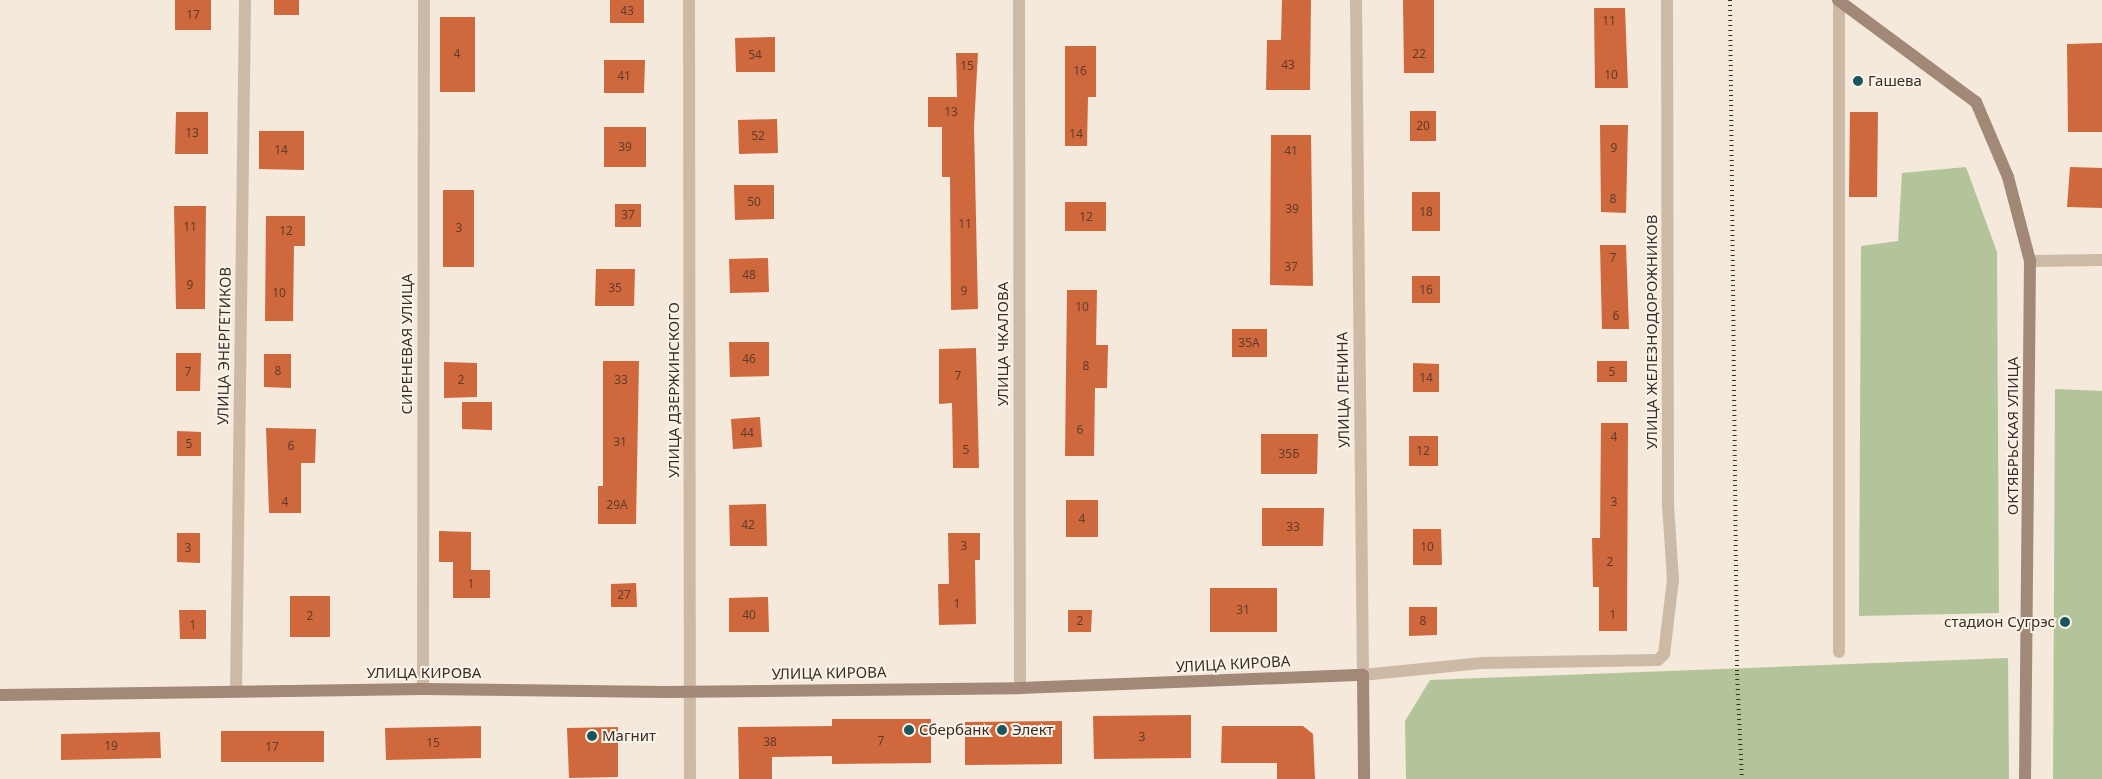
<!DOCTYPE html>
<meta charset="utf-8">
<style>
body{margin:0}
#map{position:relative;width:2102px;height:779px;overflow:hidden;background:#f4e9db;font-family:"Noto Sans",sans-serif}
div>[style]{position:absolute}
.green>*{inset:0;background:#b4c49a}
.building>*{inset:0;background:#d0683d}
.street>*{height:12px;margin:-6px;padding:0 6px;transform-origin:6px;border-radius:6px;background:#cdbaa6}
.secondary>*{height:12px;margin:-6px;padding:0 6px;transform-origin:6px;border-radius:6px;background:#a18877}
.rail>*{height:4px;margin-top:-2px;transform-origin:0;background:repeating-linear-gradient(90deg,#392e27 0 1px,transparent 0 5px)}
.dots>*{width:14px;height:14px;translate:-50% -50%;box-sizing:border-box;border:2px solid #fbf3e8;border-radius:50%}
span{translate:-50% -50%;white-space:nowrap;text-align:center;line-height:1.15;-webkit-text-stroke:4px #fbf3e8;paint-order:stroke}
.number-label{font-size:12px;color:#5f3c2c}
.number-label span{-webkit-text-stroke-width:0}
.poi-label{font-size:15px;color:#392e27}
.left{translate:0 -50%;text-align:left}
.right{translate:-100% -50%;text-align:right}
.street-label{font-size:15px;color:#392e27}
</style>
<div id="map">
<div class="green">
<div style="clip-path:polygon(1966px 167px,1997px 252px,1999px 613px,1859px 616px,1861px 246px,1898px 241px,1902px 173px)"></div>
<div style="clip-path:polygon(2055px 389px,2102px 391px,2102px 779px,2053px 779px)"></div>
<div style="clip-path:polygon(2008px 658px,2009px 779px,1406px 779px,1405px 721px,1430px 680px)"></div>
</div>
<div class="building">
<div style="clip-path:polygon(175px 0,211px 0,211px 30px,175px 30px)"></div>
<div style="clip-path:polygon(274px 0,299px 0,299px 15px,274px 15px)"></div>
<div style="clip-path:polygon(610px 0,644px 0,644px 23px,610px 23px)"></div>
<div style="clip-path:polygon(1282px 0,1311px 0,1310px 90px,1266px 90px,1267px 40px,1281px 40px)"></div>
<div style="clip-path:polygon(1403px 0,1434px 0,1434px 73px,1404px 73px)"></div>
<div style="clip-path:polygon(1594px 8px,1625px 8px,1628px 88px,1595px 88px)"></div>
<div style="clip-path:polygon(440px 17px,475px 17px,475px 92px,440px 92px)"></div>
<div style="clip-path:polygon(775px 37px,775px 72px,736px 72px,735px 38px)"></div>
<div style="clip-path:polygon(2102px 43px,2102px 132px,2068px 132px,2067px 44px)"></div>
<div style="clip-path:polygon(1065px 46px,1096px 46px,1096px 97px,1088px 97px,1087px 146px,1065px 146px)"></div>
<div style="clip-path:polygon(956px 53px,978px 53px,974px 127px,978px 309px,951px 310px,950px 177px,942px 177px,942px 127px,928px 127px,928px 97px,957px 97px)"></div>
<div style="clip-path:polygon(604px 60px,645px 60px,644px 93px,604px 93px)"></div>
<div style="clip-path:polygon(1410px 111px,1436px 111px,1436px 141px,1410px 141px)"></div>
<div style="clip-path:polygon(176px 112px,208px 112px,208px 154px,175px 154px)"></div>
<div style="clip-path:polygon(1850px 112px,1878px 112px,1877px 197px,1849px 197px)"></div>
<div style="clip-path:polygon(777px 119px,778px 153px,739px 154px,738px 120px)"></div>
<div style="clip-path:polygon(1600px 125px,1628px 125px,1626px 213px,1601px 212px)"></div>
<div style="clip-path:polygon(604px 127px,646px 127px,646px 167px,604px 167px)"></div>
<div style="clip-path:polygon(259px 131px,304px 131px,304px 170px,259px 169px)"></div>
<div style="clip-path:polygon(1271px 135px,1311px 135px,1313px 286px,1270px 285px)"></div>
<div style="clip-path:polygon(2070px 167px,2102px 168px,2102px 208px,2067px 207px)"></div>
<div style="clip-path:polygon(734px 185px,774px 185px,774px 219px,735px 220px)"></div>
<div style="clip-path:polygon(443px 190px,474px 190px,474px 267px,443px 267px)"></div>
<div style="clip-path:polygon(1412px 192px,1440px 192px,1440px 231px,1412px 231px)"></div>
<div style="clip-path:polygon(1065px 202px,1106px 202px,1106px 231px,1065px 231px)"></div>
<div style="clip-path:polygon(615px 204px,641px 204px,641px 227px,615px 227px)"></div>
<div style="clip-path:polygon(174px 206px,206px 206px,205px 309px,176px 309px)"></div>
<div style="clip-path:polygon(266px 216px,305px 216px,305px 246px,294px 246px,293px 321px,265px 321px)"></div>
<div style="clip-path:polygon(1600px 245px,1626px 245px,1629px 329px,1602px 329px)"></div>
<div style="clip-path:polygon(768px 258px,769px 292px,730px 293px,729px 259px)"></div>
<div style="clip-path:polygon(596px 269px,635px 269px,634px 306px,595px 306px)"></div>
<div style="clip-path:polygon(1412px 276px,1440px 276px,1440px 303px,1412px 303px)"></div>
<div style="clip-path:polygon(1067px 290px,1097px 290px,1096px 345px,1108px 345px,1107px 388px,1095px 388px,1094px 456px,1065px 456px)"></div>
<div style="clip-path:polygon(1232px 329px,1267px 329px,1267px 357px,1232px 357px)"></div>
<div style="clip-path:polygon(729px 342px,769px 342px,769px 376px,730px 377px)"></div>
<div style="clip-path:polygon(976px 348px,979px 468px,953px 468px,952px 403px,939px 404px,939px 349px)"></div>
<div style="clip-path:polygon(176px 353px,201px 353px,200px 391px,176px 391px)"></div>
<div style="clip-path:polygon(264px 354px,291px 354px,291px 388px,264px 387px)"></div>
<div style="clip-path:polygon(603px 361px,639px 361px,636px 524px,598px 524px,598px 486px,603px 486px)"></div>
<div style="clip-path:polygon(1597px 361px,1627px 361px,1627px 382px,1597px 382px)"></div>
<div style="clip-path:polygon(444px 362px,477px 363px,477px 397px,444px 398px)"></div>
<div style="clip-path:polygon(1413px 363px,1439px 364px,1439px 392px,1413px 392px)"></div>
<div style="clip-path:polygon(462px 402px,492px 402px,492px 430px,462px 429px)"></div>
<div style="clip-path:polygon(760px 417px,762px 447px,733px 449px,731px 419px)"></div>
<div style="clip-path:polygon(1601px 423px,1628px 423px,1627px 631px,1599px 631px,1599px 587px,1593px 587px,1592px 538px,1600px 538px)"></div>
<div style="clip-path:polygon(266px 428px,316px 429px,315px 463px,301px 463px,301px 513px,269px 513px)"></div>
<div style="clip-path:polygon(177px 431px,201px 432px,201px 456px,177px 456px)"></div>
<div style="clip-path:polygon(1261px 434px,1318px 434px,1317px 474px,1261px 474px)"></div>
<div style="clip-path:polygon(1409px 436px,1438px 436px,1438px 466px,1409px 466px)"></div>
<div style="clip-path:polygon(1066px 500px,1098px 500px,1098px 537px,1066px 537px)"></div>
<div style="clip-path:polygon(766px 504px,767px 546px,730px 546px,729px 505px)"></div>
<div style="clip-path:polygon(1262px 508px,1324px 508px,1323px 546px,1262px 546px)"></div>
<div style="clip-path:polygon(1413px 529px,1441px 529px,1442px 565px,1413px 565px)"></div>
<div style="clip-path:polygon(439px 531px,471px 532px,471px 570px,490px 570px,490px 598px,453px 598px,453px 562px,439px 562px)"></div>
<div style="clip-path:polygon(177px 533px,200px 533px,200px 563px,177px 562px)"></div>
<div style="clip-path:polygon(948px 533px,980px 533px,980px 560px,975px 560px,976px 624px,939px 625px,938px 584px,949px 584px)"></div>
<div style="clip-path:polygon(636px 583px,637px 607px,611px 607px,611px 584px)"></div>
<div style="clip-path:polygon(1210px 588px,1277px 588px,1277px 632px,1210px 632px)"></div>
<div style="clip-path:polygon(290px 596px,330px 596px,330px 637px,290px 637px)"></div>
<div style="clip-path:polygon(768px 597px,769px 632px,729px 632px,729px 598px)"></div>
<div style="clip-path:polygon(1409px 607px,1437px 607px,1437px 635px,1409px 636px)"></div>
<div style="clip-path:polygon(179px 610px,206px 610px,206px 639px,180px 639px)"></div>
<div style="clip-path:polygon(1068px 610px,1092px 610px,1091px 632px,1068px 632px)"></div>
<div style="clip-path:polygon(1191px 715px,1191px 758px,1094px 759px,1093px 716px)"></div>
<div style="clip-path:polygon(832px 719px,931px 719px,931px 763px,832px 764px,832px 756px,772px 757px,772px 779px,739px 779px,738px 727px,832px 726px)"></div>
<div style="clip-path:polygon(1062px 721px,1062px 764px,965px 765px,965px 722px)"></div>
<div style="clip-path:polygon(481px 726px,481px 758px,386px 760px,385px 728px)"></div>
<div style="clip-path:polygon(1222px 726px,1303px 726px,1313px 734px,1315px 779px,1277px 779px,1277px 763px,1221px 763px)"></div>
<div style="clip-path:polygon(618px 727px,618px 777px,569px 778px,567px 728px)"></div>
<div style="clip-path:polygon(221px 731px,324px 731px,324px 762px,221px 762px)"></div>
<div style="clip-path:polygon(160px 732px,161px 758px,61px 760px,61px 734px)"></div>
</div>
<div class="street">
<div style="left:689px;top:0;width:779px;rotate:89.93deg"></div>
<div style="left:1019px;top:0;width:688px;rotate:89.92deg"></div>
<div style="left:1356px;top:0;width:675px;rotate:89.41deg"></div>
<div style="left:1363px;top:675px;width:120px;rotate:-5.8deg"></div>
<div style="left:1482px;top:663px;width:176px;rotate:-1deg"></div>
<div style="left:1658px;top:660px;width:8px;rotate:-45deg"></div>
<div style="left:1664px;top:654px;width:75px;rotate:-83.1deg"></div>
<div style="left:1673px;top:580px;width:75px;rotate:-93.8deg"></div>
<div style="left:1668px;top:505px;width:505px;rotate:-90.11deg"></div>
<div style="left:1839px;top:3px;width:649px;rotate:90deg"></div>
<div style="left:2030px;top:261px;width:72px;rotate:-0.8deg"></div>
<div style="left:423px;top:689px;width:689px;rotate:-89.92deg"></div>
<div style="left:236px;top:692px;width:692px;rotate:-89.25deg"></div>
</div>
<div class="secondary">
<div style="left:1838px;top:0;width:172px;rotate:36.5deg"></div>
<div style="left:1976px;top:102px;width:82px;rotate:66.9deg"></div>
<div style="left:2008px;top:177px;width:87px;rotate:75.3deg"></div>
<div style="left:2030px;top:261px;width:518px;rotate:90.55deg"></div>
<div style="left:0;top:695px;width:423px;rotate:-0.8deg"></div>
<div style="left:423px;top:689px;width:242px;rotate:0.7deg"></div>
<div style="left:665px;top:692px;width:355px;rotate:-0.6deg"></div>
<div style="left:1020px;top:688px;width:343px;rotate:-2.2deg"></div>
<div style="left:1363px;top:675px;width:104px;rotate:89.4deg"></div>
</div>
<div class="rail">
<div style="left:1730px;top:0;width:674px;rotate:89.4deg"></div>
<div style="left:1737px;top:674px;width:105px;rotate:87.3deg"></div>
</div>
<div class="dots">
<div style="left:1858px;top:81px;background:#19565e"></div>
<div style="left:2065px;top:622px;background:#19565e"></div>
<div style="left:909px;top:730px;background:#19565e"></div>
<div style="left:1002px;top:730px;background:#19565e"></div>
<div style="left:592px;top:736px;background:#19565e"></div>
</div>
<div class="number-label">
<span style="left:627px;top:11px">43</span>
<span style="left:193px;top:15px">17</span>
<span style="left:1609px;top:21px">11</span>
<span style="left:457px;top:54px">4</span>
<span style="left:1419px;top:54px">22</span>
<span style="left:755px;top:55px">54</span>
<span style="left:1288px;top:65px">43</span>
<span style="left:967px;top:66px">15</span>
<span style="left:1080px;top:71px">16</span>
<span style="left:1611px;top:75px">10</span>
<span style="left:624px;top:76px">41</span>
<span style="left:951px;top:112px">13</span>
<span style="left:1423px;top:126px">20</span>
<span style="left:192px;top:133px">13</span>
<span style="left:1076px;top:134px">14</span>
<span style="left:758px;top:136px">52</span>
<span style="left:625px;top:147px">39</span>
<span style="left:1614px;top:148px">9</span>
<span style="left:281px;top:150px">14</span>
<span style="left:1291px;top:151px">41</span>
<span style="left:1613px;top:199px">8</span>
<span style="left:754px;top:202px">50</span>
<span style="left:1292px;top:209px">39</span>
<span style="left:1426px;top:212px">18</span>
<span style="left:628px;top:215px">37</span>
<span style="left:1086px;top:217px">12</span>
<span style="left:965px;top:224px">11</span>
<span style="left:190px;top:227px">11</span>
<span style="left:459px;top:228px">3</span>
<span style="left:286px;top:231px">12</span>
<span style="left:1613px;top:258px">7</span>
<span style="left:1291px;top:267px">37</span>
<span style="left:749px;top:275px">48</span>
<span style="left:190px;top:285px">9</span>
<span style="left:615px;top:288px">35</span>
<span style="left:1426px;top:290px">16</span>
<span style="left:964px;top:291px">9</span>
<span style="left:279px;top:293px">10</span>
<span style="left:1082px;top:307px">10</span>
<span style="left:1616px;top:316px">6</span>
<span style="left:1249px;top:343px">35А</span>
<span style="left:749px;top:359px">46</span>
<span style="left:1086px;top:366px">8</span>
<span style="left:278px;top:371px">8</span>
<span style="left:188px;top:372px">7</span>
<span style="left:1612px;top:372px">5</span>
<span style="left:958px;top:376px">7</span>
<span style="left:1426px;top:378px">14</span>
<span style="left:461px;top:380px">2</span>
<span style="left:621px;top:380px">33</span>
<span style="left:1080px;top:430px">6</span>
<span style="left:747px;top:433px">44</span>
<span style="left:1614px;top:437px">4</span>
<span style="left:620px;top:442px">31</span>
<span style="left:189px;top:444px">5</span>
<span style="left:291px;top:446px">6</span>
<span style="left:966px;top:450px">5</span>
<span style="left:1423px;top:451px">12</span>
<span style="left:1289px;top:454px">35Б</span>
<span style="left:285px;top:502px">4</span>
<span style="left:1614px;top:502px">3</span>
<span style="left:617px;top:505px">29А</span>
<span style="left:1082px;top:519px">4</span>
<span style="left:748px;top:525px">42</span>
<span style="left:1293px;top:527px">33</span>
<span style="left:964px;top:546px">3</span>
<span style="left:1427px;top:547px">10</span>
<span style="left:188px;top:548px">3</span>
<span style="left:1610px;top:562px">2</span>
<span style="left:471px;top:584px">1</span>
<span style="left:624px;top:595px">27</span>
<span style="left:957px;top:604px">1</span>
<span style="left:1243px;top:610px">31</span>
<span style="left:749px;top:615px">40</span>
<span style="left:1613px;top:615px">1</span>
<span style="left:310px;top:616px">2</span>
<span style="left:1080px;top:621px">2</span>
<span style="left:1423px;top:621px">8</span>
<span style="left:193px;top:625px">1</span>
<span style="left:1142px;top:737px">3</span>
<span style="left:881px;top:741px">7</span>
<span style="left:770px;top:742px">38</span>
<span style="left:433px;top:743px">15</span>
<span style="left:111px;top:746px">19</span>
<span style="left:272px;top:747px">17</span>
</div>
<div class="poi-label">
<span class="left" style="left:1868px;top:81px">Гашева</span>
<span class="right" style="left:2055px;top:622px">стадион Сугрэс</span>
<span class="left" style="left:919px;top:730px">Сбербанк</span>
<span class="left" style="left:1012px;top:730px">Элект</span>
<span class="left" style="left:602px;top:736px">Магнит</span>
</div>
<div class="street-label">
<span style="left:1652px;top:332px;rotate:-90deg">УЛИЦА ЖЕЛЕЗНОДОРОЖНИКОВ</span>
<span style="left:407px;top:344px;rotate:-90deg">СИРЕНЕВАЯ УЛИЦА</span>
<span style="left:1003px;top:344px;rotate:-90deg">УЛИЦА ЧКАЛОВА</span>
<span style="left:224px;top:346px;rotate:-89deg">УЛИЦА ЭНЕРГЕТИКОВ</span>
<span style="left:674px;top:390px;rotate:-90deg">УЛИЦА ДЗЕРЖИНСКОГО</span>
<span style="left:1343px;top:390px;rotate:-91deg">УЛИЦА ЛЕНИНА</span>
<span style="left:2013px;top:436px;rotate:-90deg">ОКТЯБРЬСКАЯ УЛИЦА</span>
<span style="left:1233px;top:664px;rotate:-3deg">УЛИЦА КИРОВА</span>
<span style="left:424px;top:673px">УЛИЦА КИРОВА</span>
<span style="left:829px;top:673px;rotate:-1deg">УЛИЦА КИРОВА</span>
</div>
</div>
